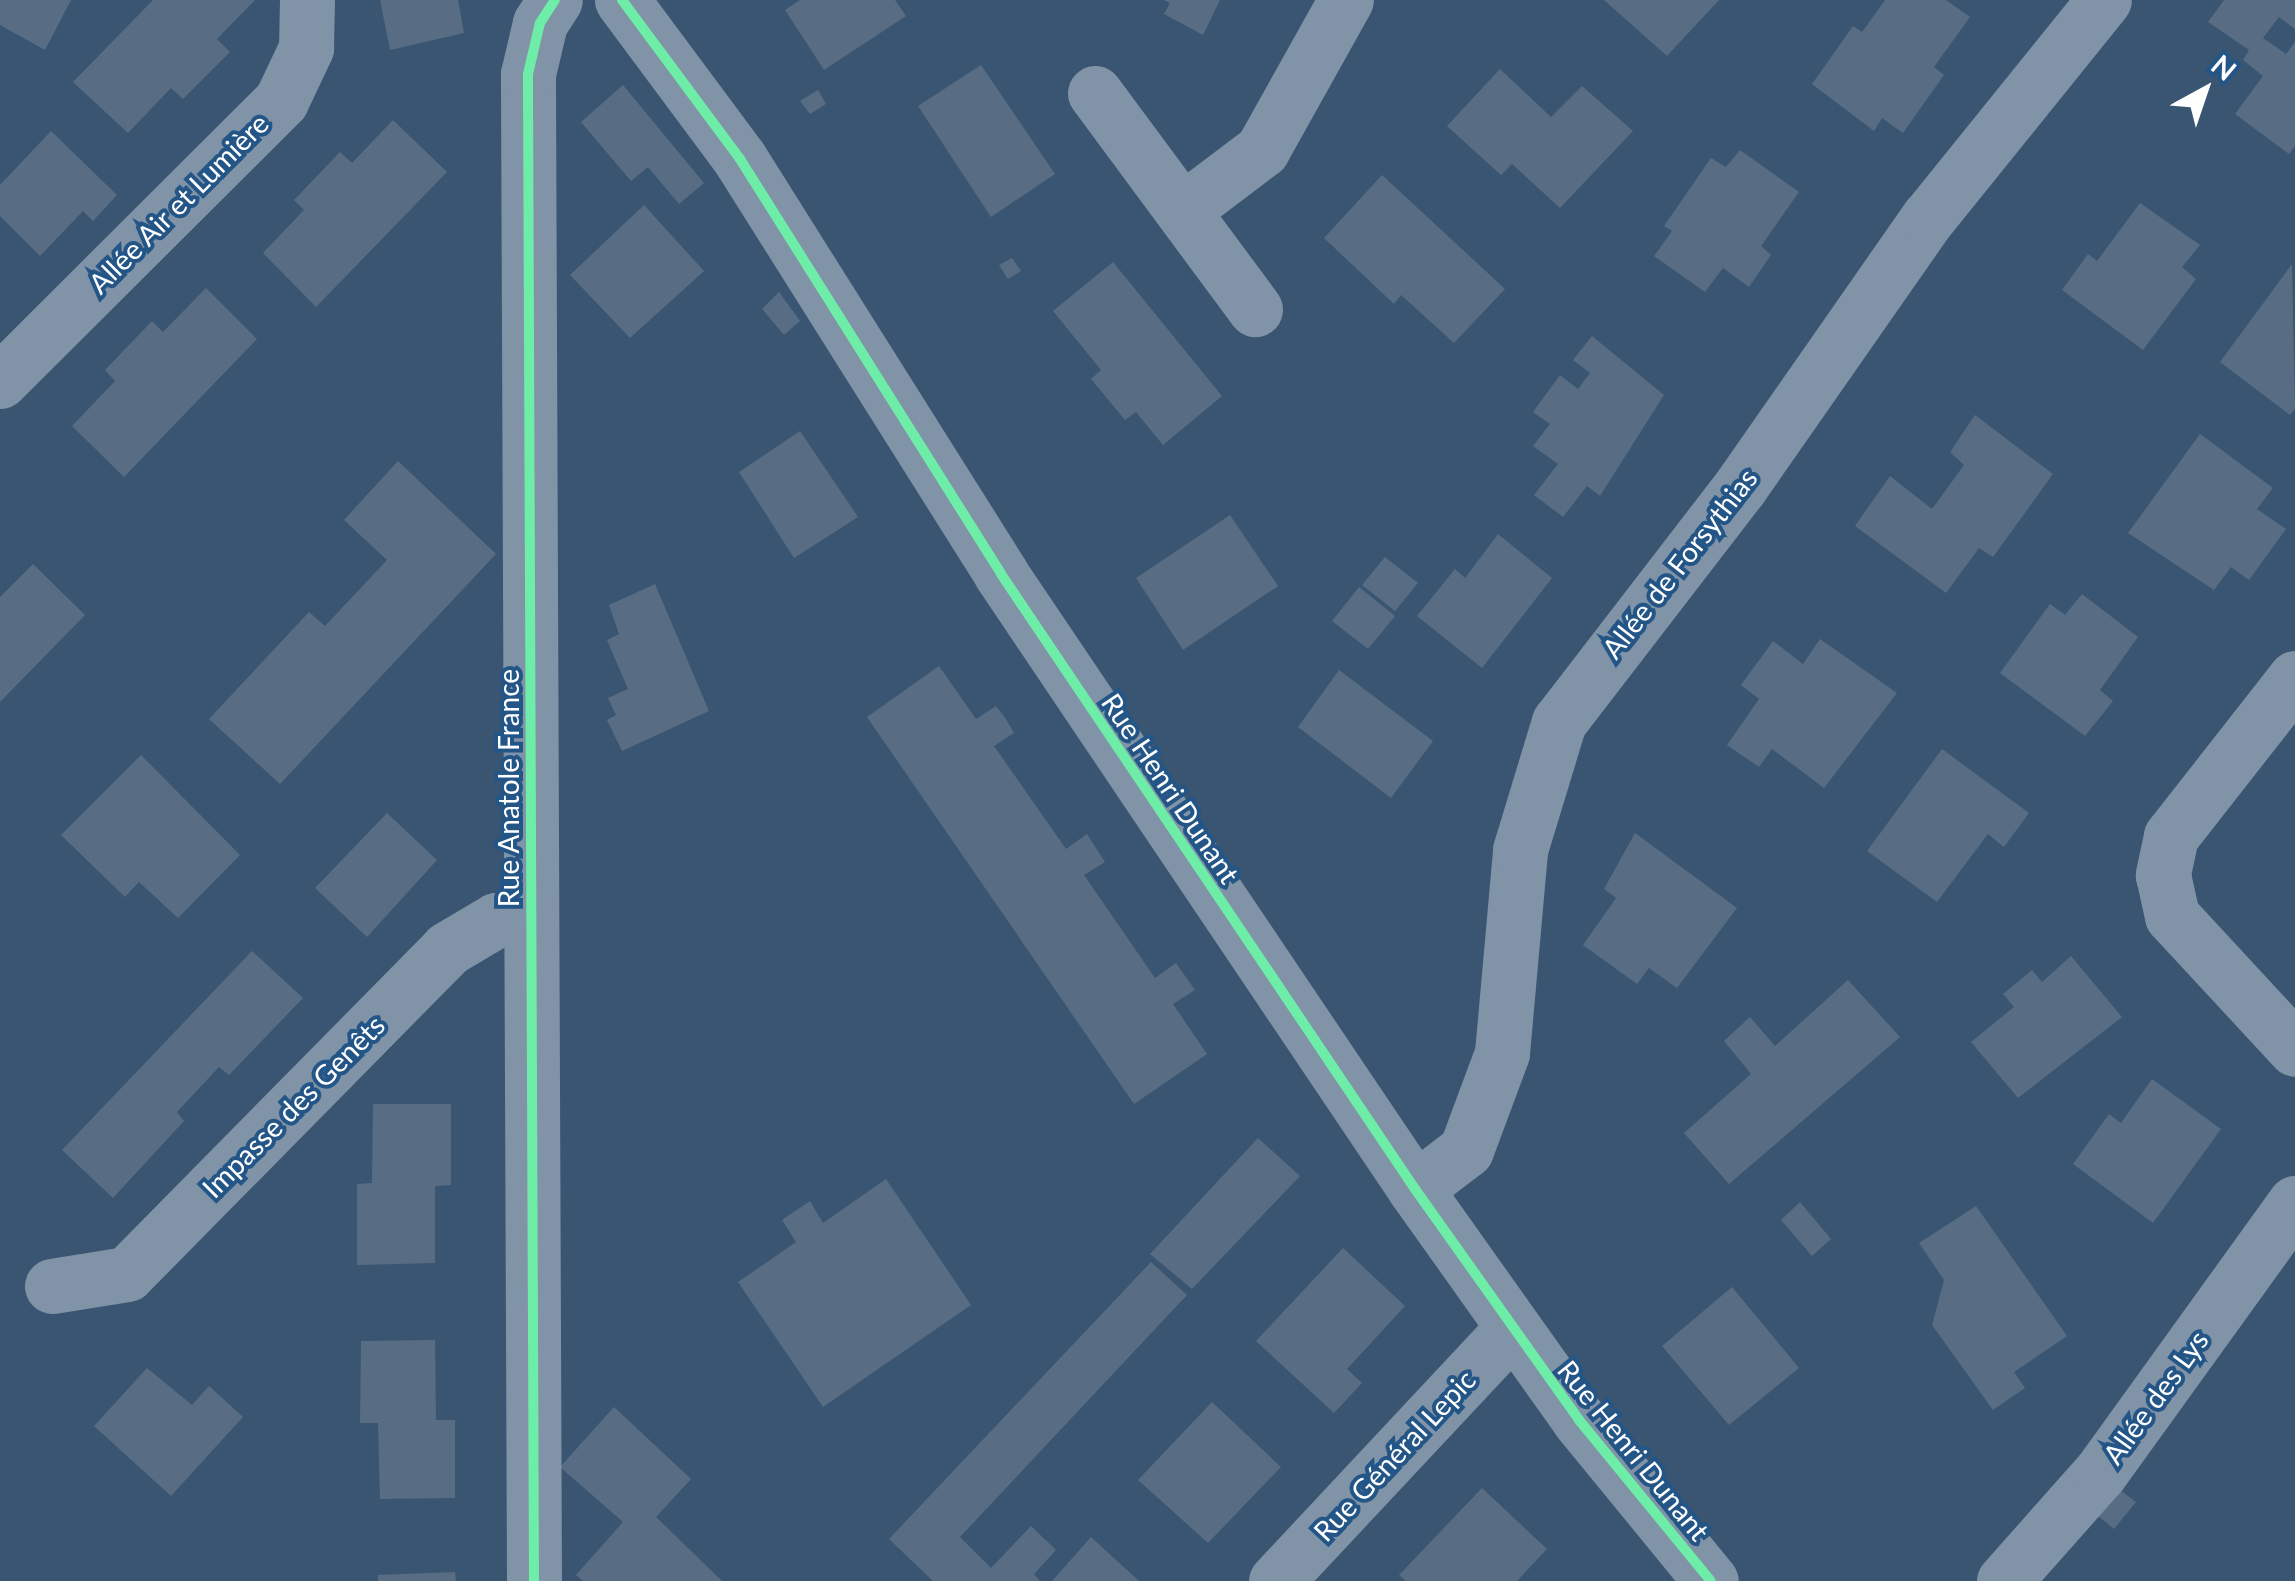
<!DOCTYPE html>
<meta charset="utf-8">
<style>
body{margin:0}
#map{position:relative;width:2295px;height:1581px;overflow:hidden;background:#3a5571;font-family:Lato,sans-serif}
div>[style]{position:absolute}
.building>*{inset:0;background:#586d83}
.minor>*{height:55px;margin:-27.5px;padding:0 27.5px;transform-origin:27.5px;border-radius:27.5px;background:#8193a6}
.cycleway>*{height:10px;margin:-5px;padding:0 5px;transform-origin:5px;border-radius:5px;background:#6deda7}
span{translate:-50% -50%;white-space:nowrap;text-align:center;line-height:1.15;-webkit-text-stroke:8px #245587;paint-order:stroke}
.street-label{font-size:28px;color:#fff}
.north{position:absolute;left:2155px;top:40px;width:100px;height:100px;-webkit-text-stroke:8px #245587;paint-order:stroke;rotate:40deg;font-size:28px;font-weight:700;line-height:40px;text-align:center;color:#fff}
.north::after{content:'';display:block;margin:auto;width:35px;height:45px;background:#fff;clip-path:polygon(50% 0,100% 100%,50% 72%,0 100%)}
</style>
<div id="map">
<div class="building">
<div style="clip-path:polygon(0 0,71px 0,45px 50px,0 25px)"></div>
<div style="clip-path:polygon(153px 0,255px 0,217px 39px,230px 52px,183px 99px,171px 88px,128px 133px,73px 82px)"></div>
<div style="clip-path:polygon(380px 0,458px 0,464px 33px,390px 50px)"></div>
<div style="clip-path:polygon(800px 0,895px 0,906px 16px,824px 70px,785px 10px)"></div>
<div style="clip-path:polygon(1164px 0,1220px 0,1203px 35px,1164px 14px,1170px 3px)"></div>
<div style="clip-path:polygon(1604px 0,1719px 0,1667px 56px)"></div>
<div style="clip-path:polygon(1885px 0,1946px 0,1970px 17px,1934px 67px,1944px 75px,1903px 133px,1882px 118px,1874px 131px,1812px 84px,1853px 26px,1862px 32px)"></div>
<div style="clip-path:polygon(2224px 0,2295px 0,2295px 29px,2279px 17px,2263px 38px,2286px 54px,2295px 42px,2295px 146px,2289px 154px,2235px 114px,2263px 76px,2243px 60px,2249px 50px,2208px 22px)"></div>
<div style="clip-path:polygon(981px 65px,1055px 174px,991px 217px,918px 106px)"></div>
<div style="clip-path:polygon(1500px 69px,1551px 117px,1582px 86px,1633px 131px,1560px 208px,1512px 164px,1501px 175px,1447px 126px)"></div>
<div style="clip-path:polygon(623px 85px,704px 183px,679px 204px,648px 167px,631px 181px,581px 122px)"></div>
<div style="clip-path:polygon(818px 90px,826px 104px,810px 114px,800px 101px)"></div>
<div style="clip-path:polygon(393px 120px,447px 172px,316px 307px,263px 253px,304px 210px,294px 200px,340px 152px,352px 163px)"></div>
<div style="clip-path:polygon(51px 131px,117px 195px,93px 221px,83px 211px,40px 256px,0 216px,0 185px)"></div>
<div style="clip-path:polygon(1740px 150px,1799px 192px,1761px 246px,1771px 255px,1749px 287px,1723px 268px,1705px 292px,1654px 256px,1672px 231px,1664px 226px,1711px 158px,1726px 167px)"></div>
<div style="clip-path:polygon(1382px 175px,1505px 289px,1454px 343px,1401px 295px,1394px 304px,1324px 238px)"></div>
<div style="clip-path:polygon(2140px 203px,2200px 245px,2182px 267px,2196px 279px,2143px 350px,2062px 290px,2088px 254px,2097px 261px)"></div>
<div style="clip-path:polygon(644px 205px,704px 271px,630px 338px,570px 275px)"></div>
<div style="clip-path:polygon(1012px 258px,1021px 271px,1008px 279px,999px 265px)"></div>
<div style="clip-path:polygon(1113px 262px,1222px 396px,1163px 445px,1136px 412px,1125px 420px,1091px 379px,1101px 370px,1053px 311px)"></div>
<div style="clip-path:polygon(2292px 264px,2295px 409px,2290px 415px,2220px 362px)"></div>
<div style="clip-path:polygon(206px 288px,257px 339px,124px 477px,72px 426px,115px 381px,105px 370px,152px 321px,163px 332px)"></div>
<div style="clip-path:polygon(779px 292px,800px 321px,784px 335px,762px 309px)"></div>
<div style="clip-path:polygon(1592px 336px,1664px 395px,1600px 496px,1587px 486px,1563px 517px,1534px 495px,1558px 464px,1533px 446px,1550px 424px,1533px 412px,1560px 375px,1578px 389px,1590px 373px,1573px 360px)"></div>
<div style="clip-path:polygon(1975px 415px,2053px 474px,1993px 557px,1979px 548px,1946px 593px,1855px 526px,1890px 476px,1932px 509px,1964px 465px,1950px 452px)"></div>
<div style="clip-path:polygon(800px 431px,858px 517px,794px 558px,739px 472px)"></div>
<div style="clip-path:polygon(2200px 434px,2273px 488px,2257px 509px,2286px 529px,2249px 580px,2231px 567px,2214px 590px,2128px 533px)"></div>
<div style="clip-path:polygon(398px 461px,496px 554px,280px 784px,209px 719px,309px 612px,325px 626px,387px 560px,344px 520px)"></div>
<div style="clip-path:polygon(1230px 515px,1278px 586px,1183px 650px,1136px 578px)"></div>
<div style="clip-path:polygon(1498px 534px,1552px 578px,1482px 668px,1417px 616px,1455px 569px,1465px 578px)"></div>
<div style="clip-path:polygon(1385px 557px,1418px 583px,1395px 611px,1362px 585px)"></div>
<div style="clip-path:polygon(33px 564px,85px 615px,0 702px,0 597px)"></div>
<div style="clip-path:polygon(655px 584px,709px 711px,622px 751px,607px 720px,616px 715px,608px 698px,628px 689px,607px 640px,619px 634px,609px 605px)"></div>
<div style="clip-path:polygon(1359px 587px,1395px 616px,1368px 649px,1332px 621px)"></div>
<div style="clip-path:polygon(2082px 594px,2138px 637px,2100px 690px,2113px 701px,2085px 736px,2000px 673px,2050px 604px,2065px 615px)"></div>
<div style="clip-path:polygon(1820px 639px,1897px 693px,1824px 788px,1772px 749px,1759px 767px,1727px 745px,1759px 699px,1741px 685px,1773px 641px,1803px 664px)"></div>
<div style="clip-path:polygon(939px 666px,976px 719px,996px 706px,1006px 719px,1014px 733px,994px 746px,1066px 849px,1087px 834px,1105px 862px,1084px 875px,1155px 978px,1176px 963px,1195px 990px,1173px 1004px,1207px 1054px,1134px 1104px,867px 717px)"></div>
<div style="clip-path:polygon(1339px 670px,1433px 741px,1391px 798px,1298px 727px)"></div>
<div style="clip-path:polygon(1942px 749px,2029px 813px,2004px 847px,1988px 834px,1937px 902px,1867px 851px)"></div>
<div style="clip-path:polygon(141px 755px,240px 855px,178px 918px,139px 882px,125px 897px,61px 835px)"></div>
<div style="clip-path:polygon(387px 813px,437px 860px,367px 937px,315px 888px)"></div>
<div style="clip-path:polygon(1635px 833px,1737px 908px,1677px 988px,1649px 968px,1637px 984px,1583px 945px,1616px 898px,1604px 889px)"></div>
<div style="clip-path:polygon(252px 951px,303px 998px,229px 1075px,219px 1067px,177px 1112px,184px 1121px,113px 1198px,62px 1150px)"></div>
<div style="clip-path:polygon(2071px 956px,2122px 1017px,2018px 1098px,1971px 1042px,2014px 1007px,2003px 994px,2032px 970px,2042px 982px)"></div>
<div style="clip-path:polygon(1848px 980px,1900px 1037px,1729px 1184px,1684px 1133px,1751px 1074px,1724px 1041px,1750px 1017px,1775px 1046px)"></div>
<div style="clip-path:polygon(2152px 1079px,2221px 1129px,2153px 1223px,2073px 1164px,2109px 1114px,2121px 1123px)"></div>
<div style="clip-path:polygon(373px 1104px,451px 1104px,451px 1185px,435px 1186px,435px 1263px,357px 1265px,357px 1184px,372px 1183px)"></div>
<div style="clip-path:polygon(1258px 1138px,1300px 1176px,1192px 1289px,1150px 1254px)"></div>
<div style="clip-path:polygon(886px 1179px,971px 1305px,823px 1407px,738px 1282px,796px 1242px,782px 1220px,810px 1201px,823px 1223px)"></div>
<div style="clip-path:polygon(1800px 1202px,1831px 1239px,1812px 1256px,1781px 1220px)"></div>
<div style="clip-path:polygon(1976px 1206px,2067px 1336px,2014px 1372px,2025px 1388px,1993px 1410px,1932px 1325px,1944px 1280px,1919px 1243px)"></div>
<div style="clip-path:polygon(1343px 1248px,1405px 1306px,1347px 1369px,1362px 1383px,1334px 1413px,1256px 1341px)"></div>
<div style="clip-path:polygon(1151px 1262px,1187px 1295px,960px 1537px,991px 1568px,1031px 1526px,1056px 1550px,1034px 1574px,1040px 1581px,933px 1581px,889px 1539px)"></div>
<div style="clip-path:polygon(1732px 1287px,1799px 1368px,1729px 1425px,1662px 1346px)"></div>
<div style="clip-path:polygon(435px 1340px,436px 1420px,455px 1420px,455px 1498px,380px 1499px,378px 1423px,360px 1423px,361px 1341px)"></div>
<div style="clip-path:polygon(147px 1368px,192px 1405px,209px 1386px,243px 1417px,171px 1496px,94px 1426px)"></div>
<div style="clip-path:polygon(1212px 1402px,1281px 1467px,1208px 1543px,1138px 1480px)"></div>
<div style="clip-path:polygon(614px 1407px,691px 1479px,656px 1517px,722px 1581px,583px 1581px,576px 1575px,623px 1522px,560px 1467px)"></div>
<div style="clip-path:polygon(1482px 1488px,1547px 1549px,1517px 1581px,1406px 1581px,1399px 1575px)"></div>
<div style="clip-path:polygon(2120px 1490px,2136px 1502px,2114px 1529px,2098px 1516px)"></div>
<div style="clip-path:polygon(1091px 1537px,1139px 1581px,1052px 1581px)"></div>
<div style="clip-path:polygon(455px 1572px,456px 1581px,378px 1581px,378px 1575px)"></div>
</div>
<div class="minor">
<div style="left:622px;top:0;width:198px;rotate:53.4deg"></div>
<div style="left:740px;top:159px;width:490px;rotate:57.8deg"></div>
<div style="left:1001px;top:574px;width:741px;rotate:56.05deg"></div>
<div style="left:1415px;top:1189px;width:283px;rotate:54.6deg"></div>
<div style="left:1579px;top:1420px;width:208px;rotate:50.7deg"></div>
<div style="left:1095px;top:93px;width:269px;rotate:53.5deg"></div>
<div style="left:1184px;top:209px;width:98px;rotate:-37.1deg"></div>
<div style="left:1262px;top:150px;width:172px;rotate:-60.8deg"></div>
<div style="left:0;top:381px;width:397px;rotate:-44.9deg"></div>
<div style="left:281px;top:101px;width:59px;rotate:-64.7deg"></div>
<div style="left:306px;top:48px;width:48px;rotate:-88.8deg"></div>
<div style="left:2295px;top:678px;width:201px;rotate:128.1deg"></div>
<div style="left:2171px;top:836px;width:40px;rotate:102deg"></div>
<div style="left:2163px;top:875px;width:42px;rotate:77.6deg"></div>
<div style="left:2172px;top:916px;width:181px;rotate:47.2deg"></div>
<div style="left:1415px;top:1189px;width:64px;rotate:-37.4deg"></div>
<div style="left:1466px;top:1150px;width:103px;rotate:-69.6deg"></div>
<div style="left:1502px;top:1053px;width:204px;rotate:-84.9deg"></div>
<div style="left:1520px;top:850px;width:134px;rotate:-73.1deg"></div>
<div style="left:1559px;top:722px;width:297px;rotate:-52.4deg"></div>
<div style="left:1740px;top:487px;width:328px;rotate:-55.1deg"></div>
<div style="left:1928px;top:218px;width:280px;rotate:-51.1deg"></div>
<div style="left:52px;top:1286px;width:76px;rotate:-9.1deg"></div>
<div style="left:127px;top:1274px;width:456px;rotate:-45.4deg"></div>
<div style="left:447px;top:949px;width:57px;rotate:-30.6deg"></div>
<div style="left:496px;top:920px;width:35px;rotate:-8deg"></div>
<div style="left:534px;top:1581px;width:1507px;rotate:-90.23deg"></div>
<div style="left:528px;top:74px;width:52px;rotate:-76.8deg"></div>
<div style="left:540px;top:23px;width:27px;rotate:-57deg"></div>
<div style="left:1276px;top:1581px;width:345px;rotate:-46.9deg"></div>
<div style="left:2004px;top:1581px;width:144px;rotate:-48.4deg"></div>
<div style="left:2100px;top:1473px;width:333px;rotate:-54.2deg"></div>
</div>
<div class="cycleway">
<div style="left:622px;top:0;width:198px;rotate:53.4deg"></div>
<div style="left:740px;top:159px;width:490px;rotate:57.8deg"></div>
<div style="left:1001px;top:574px;width:741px;rotate:56.05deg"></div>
<div style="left:1415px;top:1189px;width:283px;rotate:54.6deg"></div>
<div style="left:1579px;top:1420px;width:208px;rotate:50.7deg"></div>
<div style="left:534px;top:1581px;width:1507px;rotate:-90.23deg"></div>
<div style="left:528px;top:74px;width:52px;rotate:-76.8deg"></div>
<div style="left:540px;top:23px;width:27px;rotate:-57deg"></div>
</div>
<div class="street-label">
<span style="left:178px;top:203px;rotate:-45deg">Allée Air et Lumière</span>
<span style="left:1679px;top:563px;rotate:-52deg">Allée de Forsythias</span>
<span style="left:508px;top:788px;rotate:-90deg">Rue Anatole France</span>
<span style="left:1171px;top:788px;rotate:56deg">Rue Henri Dunant</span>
<span style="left:293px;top:1106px;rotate:-45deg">Impasse des Genêts</span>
<span style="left:2155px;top:1397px;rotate:-54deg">Allée des Lys</span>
<span style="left:1634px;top:1450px;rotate:51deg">Rue Henri Dunant</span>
<span style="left:1394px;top:1455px;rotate:-47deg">Rue Général Lepic</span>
</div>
<div class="north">N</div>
</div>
